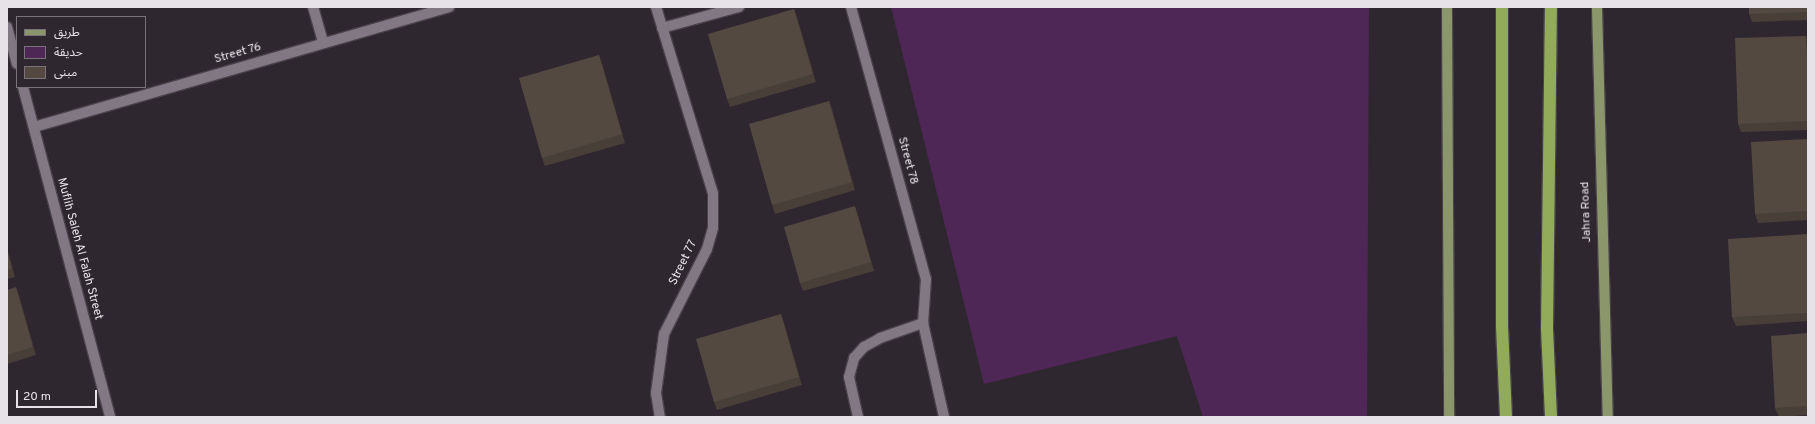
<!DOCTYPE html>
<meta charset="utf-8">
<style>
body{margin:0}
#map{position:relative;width:1815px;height:424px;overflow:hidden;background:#2f2730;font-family:Overpass,"Noto Sans Arabic",sans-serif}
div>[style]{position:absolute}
.green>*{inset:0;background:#4f2756}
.roads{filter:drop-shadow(1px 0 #49424a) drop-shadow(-1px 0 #49424a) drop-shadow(0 1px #49424a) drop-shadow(0 -1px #49424a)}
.minor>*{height:10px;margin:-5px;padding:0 5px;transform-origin:5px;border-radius:5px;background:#817883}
.primary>*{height:10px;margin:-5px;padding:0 5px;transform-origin:5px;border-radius:5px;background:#8b976a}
.motorway>*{height:12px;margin:-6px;padding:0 6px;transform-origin:6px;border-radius:6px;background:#91ab5a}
.wall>*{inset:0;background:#473f38}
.shaded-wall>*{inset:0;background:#3a332e}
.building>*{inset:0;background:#534941}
span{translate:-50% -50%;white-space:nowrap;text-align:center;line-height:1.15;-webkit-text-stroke:4px #2f2730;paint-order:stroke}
.street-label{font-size:12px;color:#e7e2e8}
.frame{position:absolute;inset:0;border:8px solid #e7e2e8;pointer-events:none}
.legend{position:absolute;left:16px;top:16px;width:130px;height:72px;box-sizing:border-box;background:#2f2730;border:1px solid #79727a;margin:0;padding:5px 7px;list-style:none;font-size:12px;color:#e7e2e8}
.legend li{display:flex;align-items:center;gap:8px;height:20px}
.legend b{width:20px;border:1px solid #79727a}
.scale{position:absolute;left:16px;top:390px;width:81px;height:18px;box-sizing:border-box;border:2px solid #e7e2e8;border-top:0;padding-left:5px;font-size:12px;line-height:14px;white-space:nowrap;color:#e7e2e8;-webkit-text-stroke:3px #2f2730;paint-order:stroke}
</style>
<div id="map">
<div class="green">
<div style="clip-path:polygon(891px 7px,1369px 7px,1367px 417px,1203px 417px,1177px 336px,984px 384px)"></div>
</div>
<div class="roads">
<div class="minor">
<div style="left:313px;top:7px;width:36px;rotate:74deg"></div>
<div style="left:656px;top:7px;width:195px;rotate:73deg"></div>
<div style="left:713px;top:194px;width:34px;rotate:90deg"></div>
<div style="left:713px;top:228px;width:22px;rotate:106deg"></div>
<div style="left:707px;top:249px;width:95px;rotate:116.8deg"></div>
<div style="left:664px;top:334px;width:60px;rotate:97.7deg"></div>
<div style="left:656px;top:393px;width:24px;rotate:81deg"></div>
<div style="left:851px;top:7px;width:282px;rotate:74.6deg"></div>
<div style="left:926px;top:279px;width:44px;rotate:93.9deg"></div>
<div style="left:923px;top:323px;width:96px;rotate:77.4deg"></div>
<div style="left:7px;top:27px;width:38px;rotate:75deg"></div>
<div style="left:662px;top:28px;width:80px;rotate:-15.3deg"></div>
<div style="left:23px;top:87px;width:341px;rotate:75.2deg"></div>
<div style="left:34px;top:127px;width:432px;rotate:-16.1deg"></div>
<div style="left:858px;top:417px;width:41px;rotate:-102.7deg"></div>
<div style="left:849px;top:377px;width:20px;rotate:-75deg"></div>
<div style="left:854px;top:358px;width:15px;rotate:-48deg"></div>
<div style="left:864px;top:347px;width:18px;rotate:-29deg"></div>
<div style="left:880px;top:338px;width:46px;rotate:-19.2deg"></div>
</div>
<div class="primary">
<div style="left:1447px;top:7px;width:410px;rotate:89.7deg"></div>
<div style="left:1597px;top:7px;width:410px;rotate:88.5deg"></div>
</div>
<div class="motorway">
<div style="left:1502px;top:7px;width:319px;rotate:90deg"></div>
<div style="left:1502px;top:326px;width:91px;rotate:87.5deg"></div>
<div style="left:1551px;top:417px;width:89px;rotate:-92.6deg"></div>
<div style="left:1547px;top:328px;width:321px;rotate:-89.3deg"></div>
</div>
</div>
<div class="wall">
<div style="clip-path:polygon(1808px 7px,1808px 20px,1752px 22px,1749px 14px)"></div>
<div style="clip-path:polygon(794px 9px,797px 17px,816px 82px,730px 107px,727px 99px)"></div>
<div style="clip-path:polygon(1806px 36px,1808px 40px,1808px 130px,1741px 132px,1738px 124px)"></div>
<div style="clip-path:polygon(599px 55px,602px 63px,625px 143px,545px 166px,542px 158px)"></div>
<div style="clip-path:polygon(829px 101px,832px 109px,855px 190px,775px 214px,772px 205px)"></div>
<div style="clip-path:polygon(1808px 139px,1808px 220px,1758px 223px,1755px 214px)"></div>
<div style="clip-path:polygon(858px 215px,874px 271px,803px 291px,800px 283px)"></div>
<div style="clip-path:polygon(1808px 234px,1808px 321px,1736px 326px,1732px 317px)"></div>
<div style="clip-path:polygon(7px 248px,15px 277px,7px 279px)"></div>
<div style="clip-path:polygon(7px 290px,19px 295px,36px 355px,7px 364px)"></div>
<div style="clip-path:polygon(781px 314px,784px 323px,802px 385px,717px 410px,714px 402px)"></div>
<div style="clip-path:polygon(1808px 333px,1808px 415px,1779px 417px,1775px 408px)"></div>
</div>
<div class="shaded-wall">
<div style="clip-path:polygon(794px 9px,797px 17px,816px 82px,813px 74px)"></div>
<div style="clip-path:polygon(1806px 36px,1808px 40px,1808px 81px)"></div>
<div style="clip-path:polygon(599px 55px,602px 63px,625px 143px,622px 134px)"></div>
<div style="clip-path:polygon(829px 101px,832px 109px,855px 190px,852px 182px)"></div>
<div style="clip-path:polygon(855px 206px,858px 215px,874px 271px,871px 262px)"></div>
<div style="clip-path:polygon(7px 248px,15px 277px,7px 250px)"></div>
<div style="clip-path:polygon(16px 287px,19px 295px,36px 355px,33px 347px)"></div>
<div style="clip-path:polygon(781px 314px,784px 323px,802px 385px,799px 377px)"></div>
</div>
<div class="building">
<div style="clip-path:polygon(1749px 7px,1808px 7px,1808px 12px,1749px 14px)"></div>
<div style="clip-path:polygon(794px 9px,813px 74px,727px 99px,708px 34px)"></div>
<div style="clip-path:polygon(1806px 36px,1808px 81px,1808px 121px,1738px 124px,1735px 38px)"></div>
<div style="clip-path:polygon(599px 55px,622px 134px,542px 158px,519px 78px)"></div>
<div style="clip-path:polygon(829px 101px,852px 182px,772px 205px,749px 124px)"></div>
<div style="clip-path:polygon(1808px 139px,1808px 211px,1755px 214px,1751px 142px)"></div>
<div style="clip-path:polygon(855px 206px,871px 262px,800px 283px,784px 227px)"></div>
<div style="clip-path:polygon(1808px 234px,1808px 313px,1732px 317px,1728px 239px)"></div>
<div style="clip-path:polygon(7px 250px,12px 268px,7px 270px)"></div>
<div style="clip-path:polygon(16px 287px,33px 347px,7px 355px,7px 290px)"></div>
<div style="clip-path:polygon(781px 314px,799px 377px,714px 402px,696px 339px)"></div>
<div style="clip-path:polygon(1808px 333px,1808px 406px,1775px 408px,1771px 336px)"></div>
</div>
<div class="street-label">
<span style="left:238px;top:54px;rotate:-16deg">Street 76</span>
<span style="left:907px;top:161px;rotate:75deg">Street 78</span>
<span style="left:1587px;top:212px;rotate:-92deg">Jahra Road</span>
<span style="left:79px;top:249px;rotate:75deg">Muflih Saleh Al Falah Street</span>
<span style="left:684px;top:263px;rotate:-64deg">Street 77</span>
</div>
<div class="frame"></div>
<ul class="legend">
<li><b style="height:5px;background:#8b976a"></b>طريق</li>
<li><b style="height:11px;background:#4f2756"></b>حديقة</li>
<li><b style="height:11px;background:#534941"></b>مبنى</li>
</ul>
<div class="scale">20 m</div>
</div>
